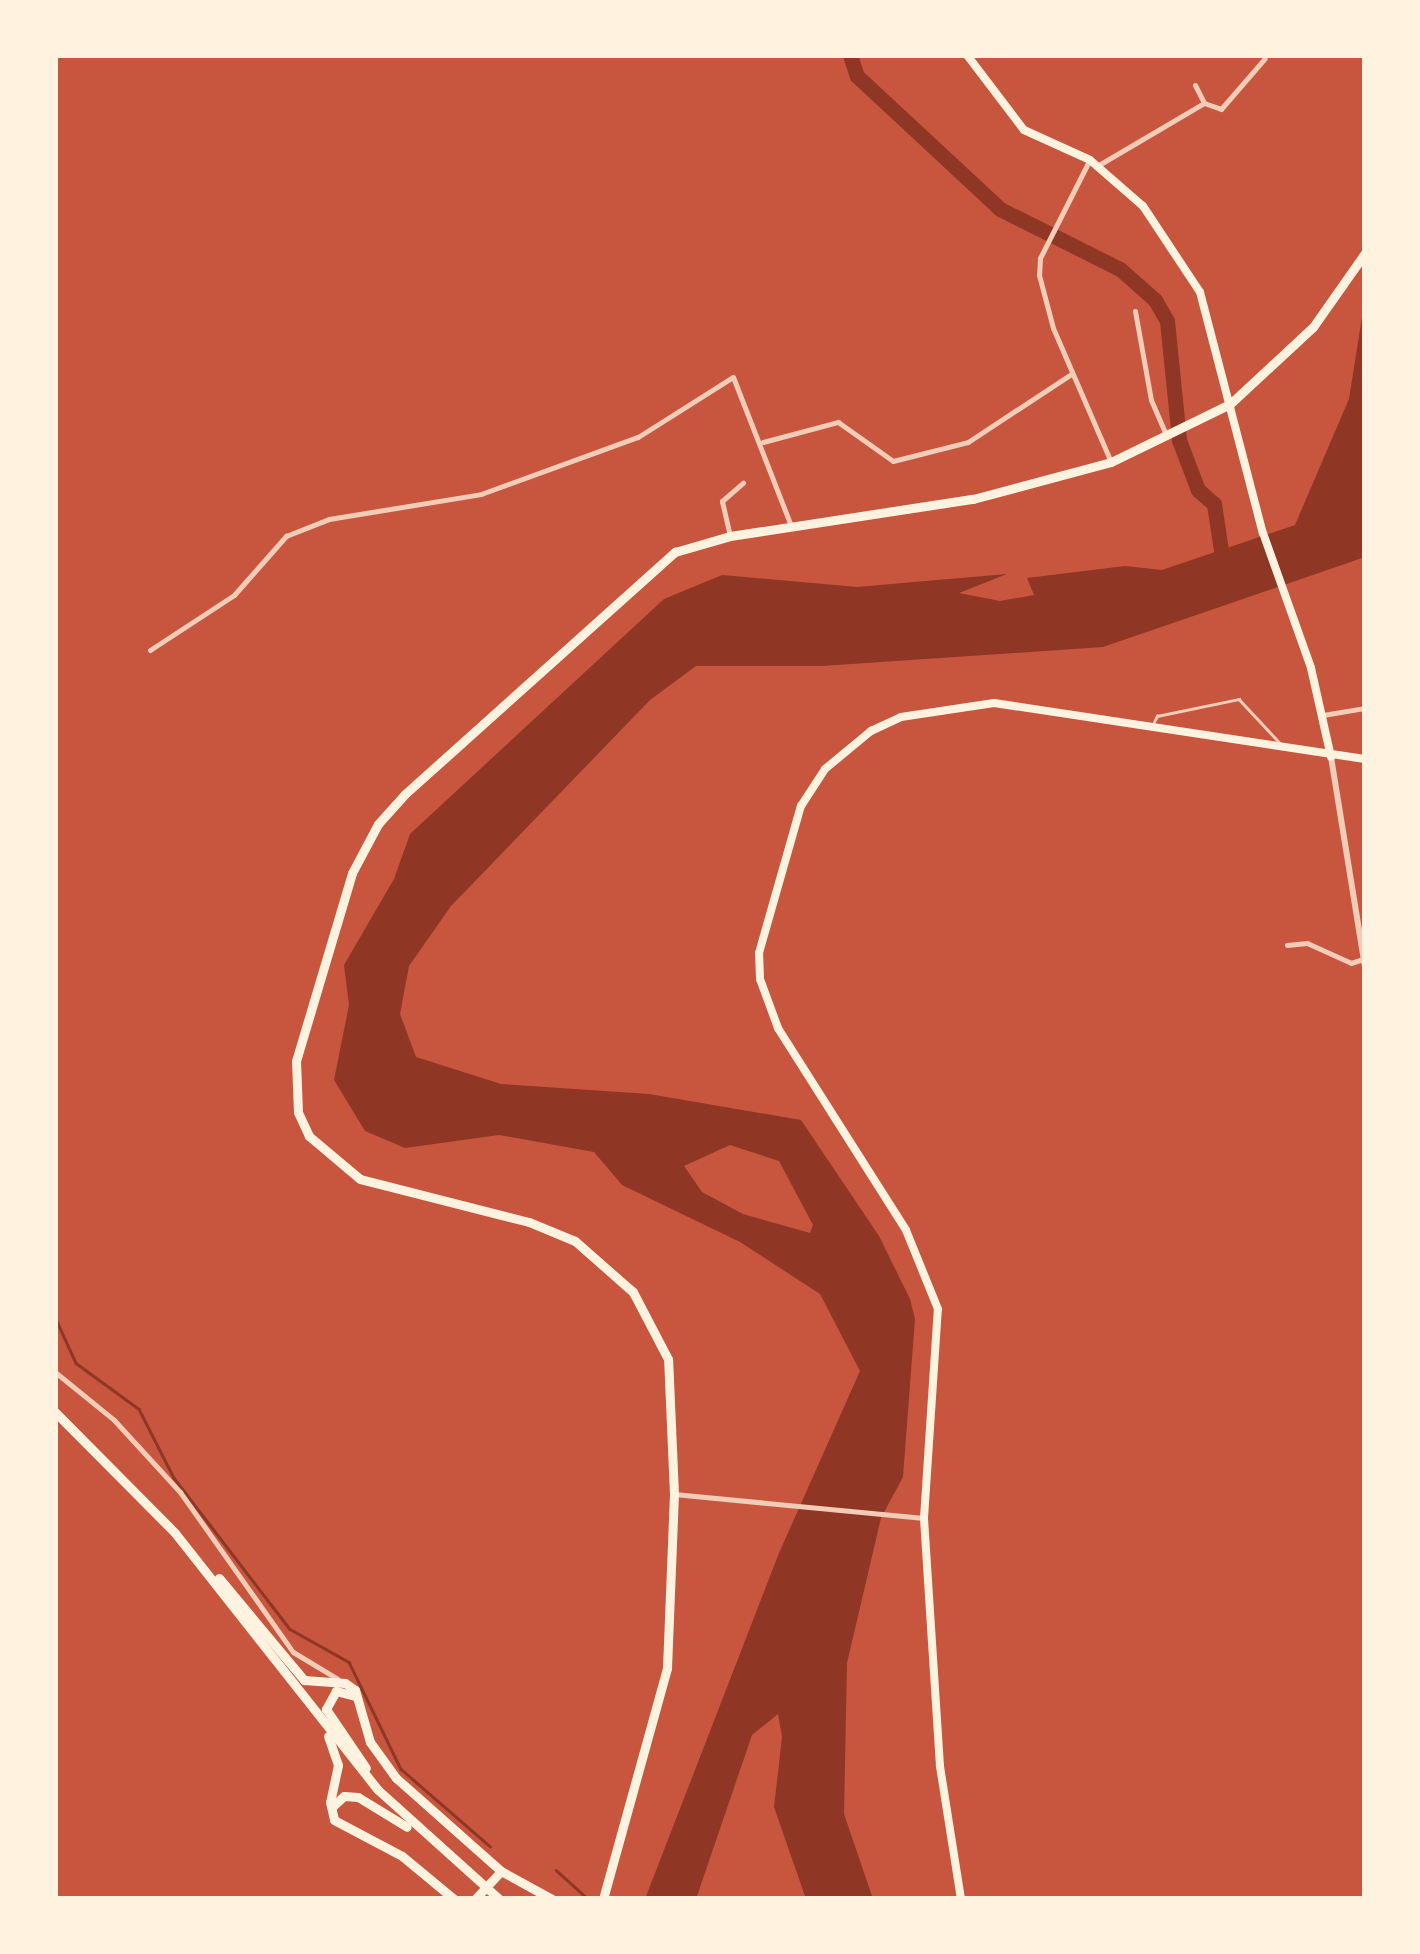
<!DOCTYPE html>
<style>
body{margin:0}
#map{position:relative;width:1420px;height:1954px;overflow:hidden;background:#c8553d;font-family:"Nunito Sans",sans-serif}
div>[style]{position:absolute}
.water>*{inset:0;background:#8f3625}
.stream>*{height:2.5px;margin:-1.25px;padding:0 1.25px;transform-origin:1.25px;border-radius:1.25px;background:#8f3625}
.river>*{height:15px;margin:-7.5px;padding:0 7.5px;transform-origin:7.5px;border-radius:7.5px;background:#8f3625}
.service>*{height:2.5px;margin:-1.25px;padding:0 1.25px;transform-origin:1.25px;border-radius:1.25px;background:#f1ccb7}
.minor>*{height:5px;margin:-2.5px;padding:0 2.5px;transform-origin:2.5px;border-radius:2.5px;background:#f1ccb7}
.tertiary>*{height:6px;margin:-3px;padding:0 3px;transform-origin:3px;border-radius:3px;background:#f1ccb7}
.secondary>*{height:8px;margin:-4px;padding:0 4px;transform-origin:4px;border-radius:4px;background:#fff3e0}
.primary>*{height:9px;margin:-4.5px;padding:0 4.5px;transform-origin:4.5px;border-radius:4.5px;background:#fff3e0}
span{translate:-50% -50%;white-space:nowrap;text-align:center;line-height:1.15;-webkit-text-stroke:9px #fff3e0;paint-order:stroke}
.frame{position:absolute;inset:0;border:58px solid #fff3e0;pointer-events:none}
</style>
<div id="map">
<div class="water">
<div style="clip-path:polygon(evenodd,1365px 298px,1365px 557px,1103px 647px,822px 666px,696px 666px,650px 700px,451px 906px,409px 966px,400px 1014px,416px 1057px,501px 1084px,649px 1094px,801px 1120px,879px 1236px,910px 1299px,915px 1319px,903px 1477px,881px 1518px,847px 1663px,844px 1814px,873px 1899px,806px 1899px,774px 1807px,782px 1737px,778px 1714px,752px 1735px,696px 1899px,645px 1899px,779px 1553px,860px 1371px,820px 1294px,740px 1242px,622px 1185px,594px 1152px,499px 1135px,405px 1148px,365px 1131px,334px 1080px,349px 1005px,344px 965px,394px 879px,410px 834px,664px 599px,722px 575px,857px 587px,1007px 574px,959px 593px,1000px 601px,1034px 595px,1027px 578px,1125px 566px,1162px 570px,1295px 525px,1349px 399px,1365px 298px,730px 1145px,779px 1161px,813px 1225px,810px 1233px,743px 1214px,702px 1192px,684px 1166px,730px 1145px)"></div>
</div>
<div class="stream">
<div style="left:55px;top:1317px;width:51px;rotate:65.5deg"></div>
<div style="left:76px;top:1363px;width:78px;rotate:36.1deg"></div>
<div style="left:139px;top:1409px;width:77px;rotate:63.1deg"></div>
<div style="left:174px;top:1478px;width:190px;rotate:52.5deg"></div>
<div style="left:290px;top:1629px;width:68px;rotate:29.2deg"></div>
<div style="left:349px;top:1662px;width:119px;rotate:64.1deg"></div>
<div style="left:401px;top:1769px;width:118px;rotate:40.9deg"></div>
<div style="left:556px;top:1870px;width:39px;rotate:42deg"></div>
</div>
<div class="river">
<div style="left:850px;top:55px;width:22px;rotate:72deg"></div>
<div style="left:857px;top:76px;width:195px;rotate:42.9deg"></div>
<div style="left:1000px;top:209px;width:134px;rotate:26.6deg"></div>
<div style="left:1120px;top:269px;width:47px;rotate:41.5deg"></div>
<div style="left:1155px;top:300px;width:24px;rotate:60deg"></div>
<div style="left:1167px;top:321px;width:120px;rotate:84.2deg"></div>
<div style="left:1179px;top:440px;width:53px;rotate:69.2deg"></div>
<div style="left:1198px;top:490px;width:21px;rotate:41deg"></div>
<div style="left:1214px;top:504px;width:67px;rotate:81.4deg"></div>
</div>
<div class="service">
<div style="left:1154px;top:722px;width:7px;rotate:-63deg"></div>
<div style="left:1157px;top:716px;width:84px;rotate:-11.7deg"></div>
<div style="left:1239px;top:699px;width:60px;rotate:47deg"></div>
</div>
<div class="minor">
<div style="left:1195px;top:85px;width:20px;rotate:63deg"></div>
<div style="left:1089px;top:161px;width:109px;rotate:116.8deg"></div>
<div style="left:1040px;top:258px;width:17px;rotate:93deg"></div>
<div style="left:1039px;top:275px;width:55px;rotate:75.2deg"></div>
<div style="left:1053px;top:328px;width:146px;rotate:66.6deg"></div>
<div style="left:1097px;top:166px;width:124px;rotate:-30.5deg"></div>
<div style="left:1204px;top:103px;width:18px;rotate:19deg"></div>
<div style="left:1221px;top:109px;width:67px;rotate:-49.2deg"></div>
<div style="left:1135px;top:311px;width:90px;rotate:79.8deg"></div>
<div style="left:1151px;top:400px;width:40px;rotate:66.6deg"></div>
<div style="left:763px;top:442px;width:78px;rotate:-14.9deg"></div>
<div style="left:838px;top:422px;width:67px;rotate:35.3deg"></div>
<div style="left:893px;top:461px;width:77px;rotate:-14.2deg"></div>
<div style="left:968px;top:442px;width:123px;rotate:-33.4deg"></div>
<div style="left:730px;top:536px;width:36px;rotate:-103deg"></div>
<div style="left:722px;top:501px;width:28px;rotate:-41deg"></div>
<div style="left:150px;top:650px;width:100px;rotate:-33.2deg"></div>
<div style="left:234px;top:595px;width:79px;rotate:-48.6deg"></div>
<div style="left:286px;top:536px;width:46px;rotate:-21.6deg"></div>
<div style="left:329px;top:519px;width:154px;rotate:-9.3deg"></div>
<div style="left:481px;top:494px;width:167px;rotate:-20deg"></div>
<div style="left:638px;top:437px;width:112px;rotate:-32.3deg"></div>
<div style="left:733px;top:377px;width:160px;rotate:68.7deg"></div>
<div style="left:1323px;top:715px;width:43px;rotate:-9.5deg"></div>
<div style="left:1287px;top:945px;width:20px;rotate:-6deg"></div>
<div style="left:1307px;top:943px;width:48px;rotate:24.4deg"></div>
<div style="left:1351px;top:963px;width:13px;rotate:-18deg"></div>
<div style="left:55px;top:1372px;width:76px;rotate:39.1deg"></div>
<div style="left:114px;top:1420px;width:98px;rotate:47.5deg"></div>
<div style="left:180px;top:1492px;width:196px;rotate:54.8deg"></div>
<div style="left:293px;top:1652px;width:52px;rotate:31deg"></div>
<div style="left:674px;top:1494px;width:251px;rotate:5.5deg"></div>
</div>
<div class="tertiary">
<div style="left:1331px;top:757px;width:212px;rotate:80.8deg"></div>
</div>
<div class="secondary">
<div style="left:967px;top:55px;width:94px;rotate:52.8deg"></div>
<div style="left:1024px;top:130px;width:72px;rotate:24.4deg"></div>
<div style="left:1090px;top:160px;width:70px;rotate:41deg"></div>
<div style="left:1143px;top:206px;width:103px;rotate:56.5deg"></div>
<div style="left:1200px;top:292px;width:249px;rotate:75.4deg"></div>
<div style="left:1263px;top:533px;width:143px;rotate:70.4deg"></div>
<div style="left:1311px;top:668px;width:91px;rotate:77.3deg"></div>
<div style="left:961px;top:1899px;width:135px;rotate:-99deg"></div>
<div style="left:940px;top:1766px;width:249px;rotate:-93.7deg"></div>
<div style="left:924px;top:1518px;width:209px;rotate:-86.2deg"></div>
<div style="left:938px;top:1309px;width:85px;rotate:-112.1deg"></div>
<div style="left:906px;top:1230px;width:239px;rotate:-122.4deg"></div>
<div style="left:778px;top:1028px;width:52px;rotate:-110.2deg"></div>
<div style="left:760px;top:979px;width:26px;rotate:-92deg"></div>
<div style="left:759px;top:953px;width:153px;rotate:-74.1deg"></div>
<div style="left:801px;top:806px;width:44px;rotate:-57deg"></div>
<div style="left:825px;top:769px;width:60px;rotate:-39.6deg"></div>
<div style="left:871px;top:731px;width:33px;rotate:-25deg"></div>
<div style="left:901px;top:717px;width:94px;rotate:-8.6deg"></div>
<div style="left:994px;top:703px;width:375px;rotate:8.6deg"></div>
</div>
<div class="primary">
<div style="left:55px;top:1412px;width:170px;rotate:45.2deg"></div>
<div style="left:175px;top:1533px;width:326px;rotate:51.7deg"></div>
<div style="left:377px;top:1789px;width:164px;rotate:42deg"></div>
<div style="left:219px;top:1578px;width:133px;rotate:50.2deg"></div>
<div style="left:304px;top:1680px;width:41px;rotate:4.2deg"></div>
<div style="left:345px;top:1683px;width:12px;rotate:35deg"></div>
<div style="left:355px;top:1690px;width:54px;rotate:73.9deg"></div>
<div style="left:370px;top:1742px;width:44px;rotate:54.2deg"></div>
<div style="left:396px;top:1778px;width:140px;rotate:41.5deg"></div>
<div style="left:501px;top:1871px;width:58px;rotate:28.8deg"></div>
<div style="left:355px;top:1696px;width:20px;rotate:-165deg"></div>
<div style="left:336px;top:1691px;width:21px;rotate:119deg"></div>
<div style="left:326px;top:1709px;width:71px;rotate:55.9deg"></div>
<div style="left:328px;top:1736px;width:31px;rotate:71deg"></div>
<div style="left:338px;top:1765px;width:38px;rotate:102deg"></div>
<div style="left:330px;top:1802px;width:18px;rotate:77deg"></div>
<div style="left:334px;top:1820px;width:77px;rotate:27.9deg"></div>
<div style="left:402px;top:1856px;width:67px;rotate:39.6deg"></div>
<div style="left:332px;top:1807px;width:16px;rotate:-43deg"></div>
<div style="left:344px;top:1796px;width:14px;rotate:4deg"></div>
<div style="left:358px;top:1797px;width:57px;rotate:31.5deg"></div>
<div style="left:475px;top:1899px;width:38px;rotate:-47deg"></div>
<div style="left:603px;top:1899px;width:240px;rotate:-74.5deg"></div>
<div style="left:667px;top:1668px;width:174px;rotate:-87.7deg"></div>
<div style="left:674px;top:1494px;width:135px;rotate:-92.5deg"></div>
<div style="left:668px;top:1359px;width:76px;rotate:-117.6deg"></div>
<div style="left:633px;top:1292px;width:77px;rotate:-138.7deg"></div>
<div style="left:575px;top:1241px;width:50px;rotate:-157.6deg"></div>
<div style="left:529px;top:1222px;width:174px;rotate:-165.7deg"></div>
<div style="left:360px;top:1179px;width:67px;rotate:-139.9deg"></div>
<div style="left:309px;top:1136px;width:26px;rotate:-115deg"></div>
<div style="left:298px;top:1112px;width:51px;rotate:-92.2deg"></div>
<div style="left:296px;top:1061px;width:196px;rotate:-73.4deg"></div>
<div style="left:352px;top:873px;width:55px;rotate:-62deg"></div>
<div style="left:378px;top:824px;width:40px;rotate:-48deg"></div>
<div style="left:405px;top:794px;width:363px;rotate:-41.9deg"></div>
<div style="left:675px;top:552px;width:57px;rotate:-16.2deg"></div>
<div style="left:730px;top:536px;width:246px;rotate:-8.7deg"></div>
<div style="left:973px;top:499px;width:143px;rotate:-15deg"></div>
<div style="left:1111px;top:462px;width:132px;rotate:-26deg"></div>
<div style="left:1230px;top:404px;width:113px;rotate:-42.9deg"></div>
<div style="left:1313px;top:327px;width:90px;rotate:-54.9deg"></div>
</div>
<div class="frame"></div>
</div>
